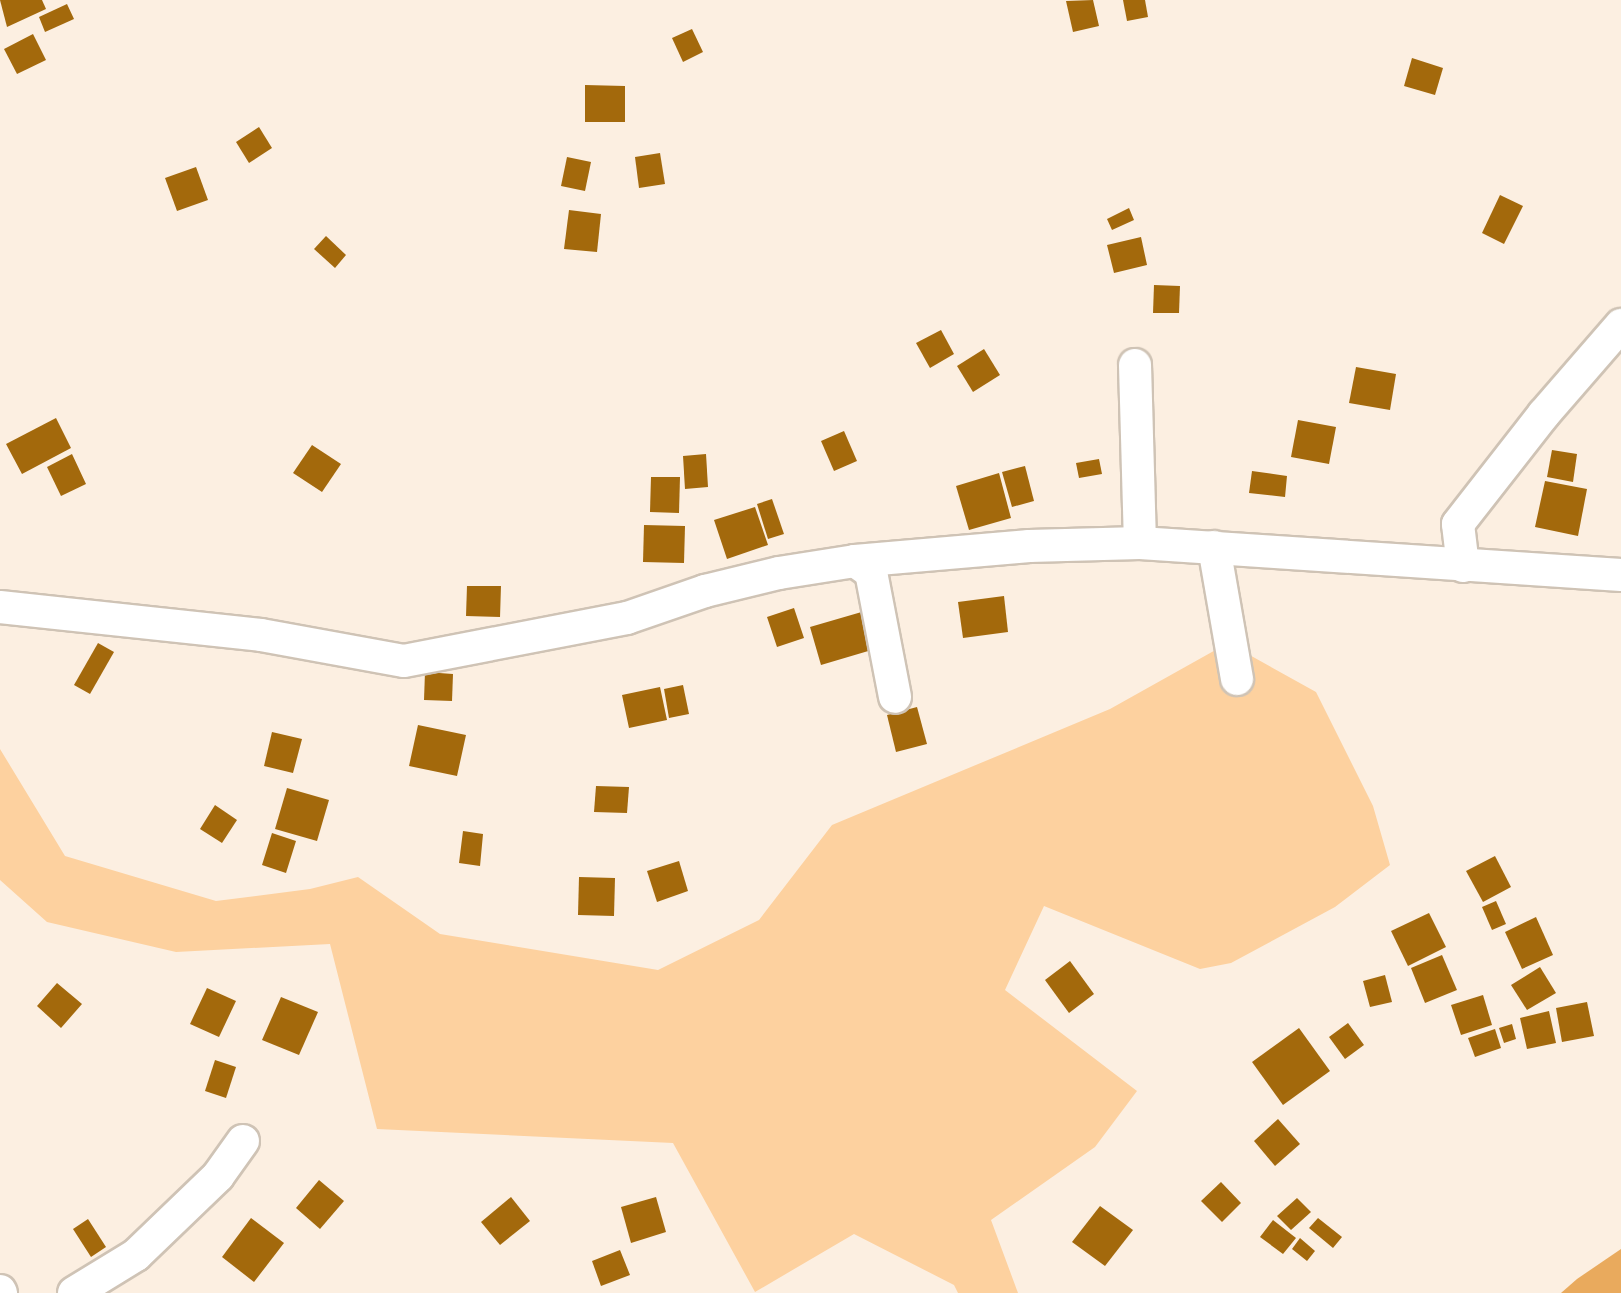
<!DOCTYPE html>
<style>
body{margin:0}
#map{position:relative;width:1621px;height:1293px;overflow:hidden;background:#fcefe1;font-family:Signika,sans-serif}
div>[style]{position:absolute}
.green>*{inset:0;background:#fdd19f}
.forest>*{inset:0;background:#e9aa5d}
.building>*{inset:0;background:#a3690c}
.roads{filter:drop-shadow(2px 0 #cfc3b5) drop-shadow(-2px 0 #cfc3b5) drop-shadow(0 2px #cfc3b5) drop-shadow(0 -2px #cfc3b5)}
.minor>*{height:32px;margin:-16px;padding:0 16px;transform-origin:16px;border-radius:16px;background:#fff}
span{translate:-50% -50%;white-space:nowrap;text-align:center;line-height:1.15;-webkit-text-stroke:5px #fefefe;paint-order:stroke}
</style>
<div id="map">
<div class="green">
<div style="clip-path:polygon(1228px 643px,1316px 692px,1373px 806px,1390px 865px,1335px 907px,1231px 963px,1200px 969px,1044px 906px,1005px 990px,1137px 1091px,1095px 1147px,991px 1220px,1018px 1293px,958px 1293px,954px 1285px,854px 1234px,755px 1292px,673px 1143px,377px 1129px,330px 944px,176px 952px,47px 922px,0 880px,0 749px,65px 856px,216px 901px,310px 889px,358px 877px,440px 934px,658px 970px,759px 920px,832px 825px,1110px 709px)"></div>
</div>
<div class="forest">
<div style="clip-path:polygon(1621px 1249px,1621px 1293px,1561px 1293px,1577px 1279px)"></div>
</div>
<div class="building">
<div style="clip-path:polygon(0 0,42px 0,46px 9px,7px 27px)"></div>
<div style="clip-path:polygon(1093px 0,1099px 26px,1073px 32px,1066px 1px)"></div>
<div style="clip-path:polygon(1123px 0,1145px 0,1148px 17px,1127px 21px)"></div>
<div style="clip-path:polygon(67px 4px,74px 19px,45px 32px,39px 17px)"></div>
<div style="clip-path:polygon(692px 29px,703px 52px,683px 62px,672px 38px)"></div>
<div style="clip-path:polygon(33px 34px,46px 60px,17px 74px,4px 49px)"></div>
<div style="clip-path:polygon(1412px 58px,1443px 68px,1435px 95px,1404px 86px)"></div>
<div style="clip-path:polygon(585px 85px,625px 86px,625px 122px,585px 122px)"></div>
<div style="clip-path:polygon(259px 127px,272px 148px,249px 163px,236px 142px)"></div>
<div style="clip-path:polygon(660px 153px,665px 184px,639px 188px,635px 157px)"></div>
<div style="clip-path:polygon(567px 157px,591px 162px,585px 191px,561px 186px)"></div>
<div style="clip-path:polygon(196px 167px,208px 200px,177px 211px,165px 178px)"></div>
<div style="clip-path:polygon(1500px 195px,1523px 206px,1504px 244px,1482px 233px)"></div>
<div style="clip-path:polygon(1129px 208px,1134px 220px,1112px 230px,1107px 219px)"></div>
<div style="clip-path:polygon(569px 210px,601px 214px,597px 252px,564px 249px)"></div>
<div style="clip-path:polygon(326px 236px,346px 255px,335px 268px,314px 249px)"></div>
<div style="clip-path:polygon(1141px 237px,1147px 265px,1114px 273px,1107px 245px)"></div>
<div style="clip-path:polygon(1154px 285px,1180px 286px,1179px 313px,1153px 313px)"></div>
<div style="clip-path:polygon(941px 330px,954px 354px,930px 368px,916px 343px)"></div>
<div style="clip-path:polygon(984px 349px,1000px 375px,973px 392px,957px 366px)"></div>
<div style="clip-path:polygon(1356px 367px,1396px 374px,1390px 410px,1349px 403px)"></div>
<div style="clip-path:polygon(56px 418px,71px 448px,22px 474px,6px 444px)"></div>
<div style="clip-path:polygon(1298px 420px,1336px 427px,1329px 464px,1291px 457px)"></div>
<div style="clip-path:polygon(844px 431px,857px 461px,834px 471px,821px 441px)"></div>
<div style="clip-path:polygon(312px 445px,341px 464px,322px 492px,293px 473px)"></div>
<div style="clip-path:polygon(1552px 450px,1577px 454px,1573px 482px,1547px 477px)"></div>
<div style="clip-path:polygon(72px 454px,86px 484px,61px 496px,47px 467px)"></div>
<div style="clip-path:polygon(706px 454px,708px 487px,685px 489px,683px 456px)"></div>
<div style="clip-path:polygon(1099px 459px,1102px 474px,1079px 478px,1076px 463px)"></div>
<div style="clip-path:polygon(1025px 466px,1034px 501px,1012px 507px,1002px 472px)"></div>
<div style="clip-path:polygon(1252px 471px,1287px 476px,1285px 497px,1249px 493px)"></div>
<div style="clip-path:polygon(999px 473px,1011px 518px,969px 530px,956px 486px)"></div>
<div style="clip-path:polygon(651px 477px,680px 477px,679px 513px,650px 512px)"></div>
<div style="clip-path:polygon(1545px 481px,1587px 489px,1578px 536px,1535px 527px)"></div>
<div style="clip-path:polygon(772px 499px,784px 534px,768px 539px,757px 504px)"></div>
<div style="clip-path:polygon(755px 507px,768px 545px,727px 559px,714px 520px)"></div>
<div style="clip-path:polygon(644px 525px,685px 526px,684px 563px,643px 562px)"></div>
<div style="clip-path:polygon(467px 586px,501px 586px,500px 617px,466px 616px)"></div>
<div style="clip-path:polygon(1004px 596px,1008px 632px,963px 638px,958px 602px)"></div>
<div style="clip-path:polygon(794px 608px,804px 638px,777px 647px,767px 617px)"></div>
<div style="clip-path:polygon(865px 611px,875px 649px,821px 665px,810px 627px)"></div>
<div style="clip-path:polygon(98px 643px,114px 652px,90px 694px,74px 685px)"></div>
<div style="clip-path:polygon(425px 672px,453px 674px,452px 701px,424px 700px)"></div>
<div style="clip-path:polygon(683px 685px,689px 714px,669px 718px,664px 689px)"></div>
<div style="clip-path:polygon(660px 687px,667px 720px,629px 728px,622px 695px)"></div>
<div style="clip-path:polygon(917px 707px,927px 744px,896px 752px,887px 715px)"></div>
<div style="clip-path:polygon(418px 725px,466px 735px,457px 776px,409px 766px)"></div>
<div style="clip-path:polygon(272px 732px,302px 739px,293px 773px,264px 766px)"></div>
<div style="clip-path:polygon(596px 786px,629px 787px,627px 813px,594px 812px)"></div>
<div style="clip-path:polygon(287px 788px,329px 800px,317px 841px,275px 829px)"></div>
<div style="clip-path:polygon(215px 805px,237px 820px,222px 843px,200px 829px)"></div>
<div style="clip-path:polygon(463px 831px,483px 834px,480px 866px,459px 863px)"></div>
<div style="clip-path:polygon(272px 833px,296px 841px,286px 873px,262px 865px)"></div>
<div style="clip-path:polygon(1495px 856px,1511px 887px,1483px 902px,1466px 871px)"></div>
<div style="clip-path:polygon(679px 861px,688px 891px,657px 902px,647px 871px)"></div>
<div style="clip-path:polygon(579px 877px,615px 878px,614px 916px,578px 915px)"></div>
<div style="clip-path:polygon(1496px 901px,1506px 924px,1492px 930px,1482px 907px)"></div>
<div style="clip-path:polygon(1429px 913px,1446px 947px,1408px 966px,1391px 931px)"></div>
<div style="clip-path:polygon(1536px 917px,1553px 955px,1522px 969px,1505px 932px)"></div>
<div style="clip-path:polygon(1442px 955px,1457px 990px,1425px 1003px,1411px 968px)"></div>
<div style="clip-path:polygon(1070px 961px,1094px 994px,1069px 1013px,1045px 980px)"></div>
<div style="clip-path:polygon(1540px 967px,1556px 993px,1527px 1010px,1511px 985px)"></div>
<div style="clip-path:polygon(1385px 975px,1392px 1002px,1370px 1007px,1363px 981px)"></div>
<div style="clip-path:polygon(57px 983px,82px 1004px,61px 1028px,37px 1006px)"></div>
<div style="clip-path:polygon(207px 988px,236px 1001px,219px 1037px,190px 1024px)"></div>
<div style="clip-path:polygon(1483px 995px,1492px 1025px,1461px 1035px,1451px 1005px)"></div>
<div style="clip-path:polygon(281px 997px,318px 1012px,299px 1055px,262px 1040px)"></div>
<div style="clip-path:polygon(1587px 1002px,1594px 1036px,1562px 1042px,1556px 1008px)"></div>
<div style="clip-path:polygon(1549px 1011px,1556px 1043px,1527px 1049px,1520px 1018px)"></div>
<div style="clip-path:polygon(1348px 1023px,1364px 1045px,1345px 1059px,1329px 1037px)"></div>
<div style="clip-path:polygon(1512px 1024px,1516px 1039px,1504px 1043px,1499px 1028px)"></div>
<div style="clip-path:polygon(1299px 1028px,1330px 1071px,1283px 1105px,1252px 1062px)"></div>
<div style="clip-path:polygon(1495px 1029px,1501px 1048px,1475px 1057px,1468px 1038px)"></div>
<div style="clip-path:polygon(215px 1060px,236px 1067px,226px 1098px,205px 1091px)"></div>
<div style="clip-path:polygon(1278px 1119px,1300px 1144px,1275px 1166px,1254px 1141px)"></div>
<div style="clip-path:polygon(319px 1180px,344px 1201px,320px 1229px,296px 1208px)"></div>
<div style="clip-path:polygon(1221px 1182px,1241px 1203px,1222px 1222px,1201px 1201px)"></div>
<div style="clip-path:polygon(511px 1197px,530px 1221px,500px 1245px,481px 1222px)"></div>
<div style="clip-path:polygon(656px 1197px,666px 1232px,631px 1243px,621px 1207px)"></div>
<div style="clip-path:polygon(1297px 1198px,1311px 1212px,1291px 1230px,1277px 1216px)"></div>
<div style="clip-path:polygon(1100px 1206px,1133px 1230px,1105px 1266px,1072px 1242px)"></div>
<div style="clip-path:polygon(251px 1218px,284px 1243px,254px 1282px,222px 1257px)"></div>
<div style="clip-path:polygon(1318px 1218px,1342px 1237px,1333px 1248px,1309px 1228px)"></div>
<div style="clip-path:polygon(88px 1219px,106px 1247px,91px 1257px,73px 1229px)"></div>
<div style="clip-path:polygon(1273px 1220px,1296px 1238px,1283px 1254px,1260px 1237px)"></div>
<div style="clip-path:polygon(1300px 1238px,1315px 1251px,1307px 1261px,1292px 1249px)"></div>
<div style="clip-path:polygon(620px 1250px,630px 1275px,601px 1286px,592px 1261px)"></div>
</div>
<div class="roads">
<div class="minor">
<div style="left:1135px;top:365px;width:178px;rotate:88.4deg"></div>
<div style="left:1214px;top:547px;width:134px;rotate:80.1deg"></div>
<div style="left:855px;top:561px;width:19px;rotate:35deg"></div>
<div style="left:871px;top:572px;width:127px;rotate:79.1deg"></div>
<div style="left:1463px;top:566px;width:42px;rotate:-96.8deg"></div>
<div style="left:1458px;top:524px;width:140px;rotate:-52deg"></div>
<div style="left:1544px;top:414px;width:118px;rotate:-49.1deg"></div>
<div style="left:0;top:607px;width:262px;rotate:6.1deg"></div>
<div style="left:261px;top:635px;width:145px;rotate:10.3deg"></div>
<div style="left:404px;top:661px;width:227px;rotate:-10.9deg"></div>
<div style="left:627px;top:618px;width:83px;rotate:-19.1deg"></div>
<div style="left:705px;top:591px;width:76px;rotate:-13.7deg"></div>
<div style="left:779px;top:573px;width:77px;rotate:-9deg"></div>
<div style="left:855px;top:561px;width:175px;rotate:-4.9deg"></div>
<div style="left:1029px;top:546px;width:111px;rotate:-1.5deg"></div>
<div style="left:1140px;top:543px;width:482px;rotate:3.8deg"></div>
<div style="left:0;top:1291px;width:2px;rotate:63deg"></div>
<div style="left:74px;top:1293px;width:73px;rotate:-31.5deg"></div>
<div style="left:136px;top:1255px;width:114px;rotate:-43.9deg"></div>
<div style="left:218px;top:1176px;width:43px;rotate:-54.5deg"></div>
</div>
</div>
</div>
